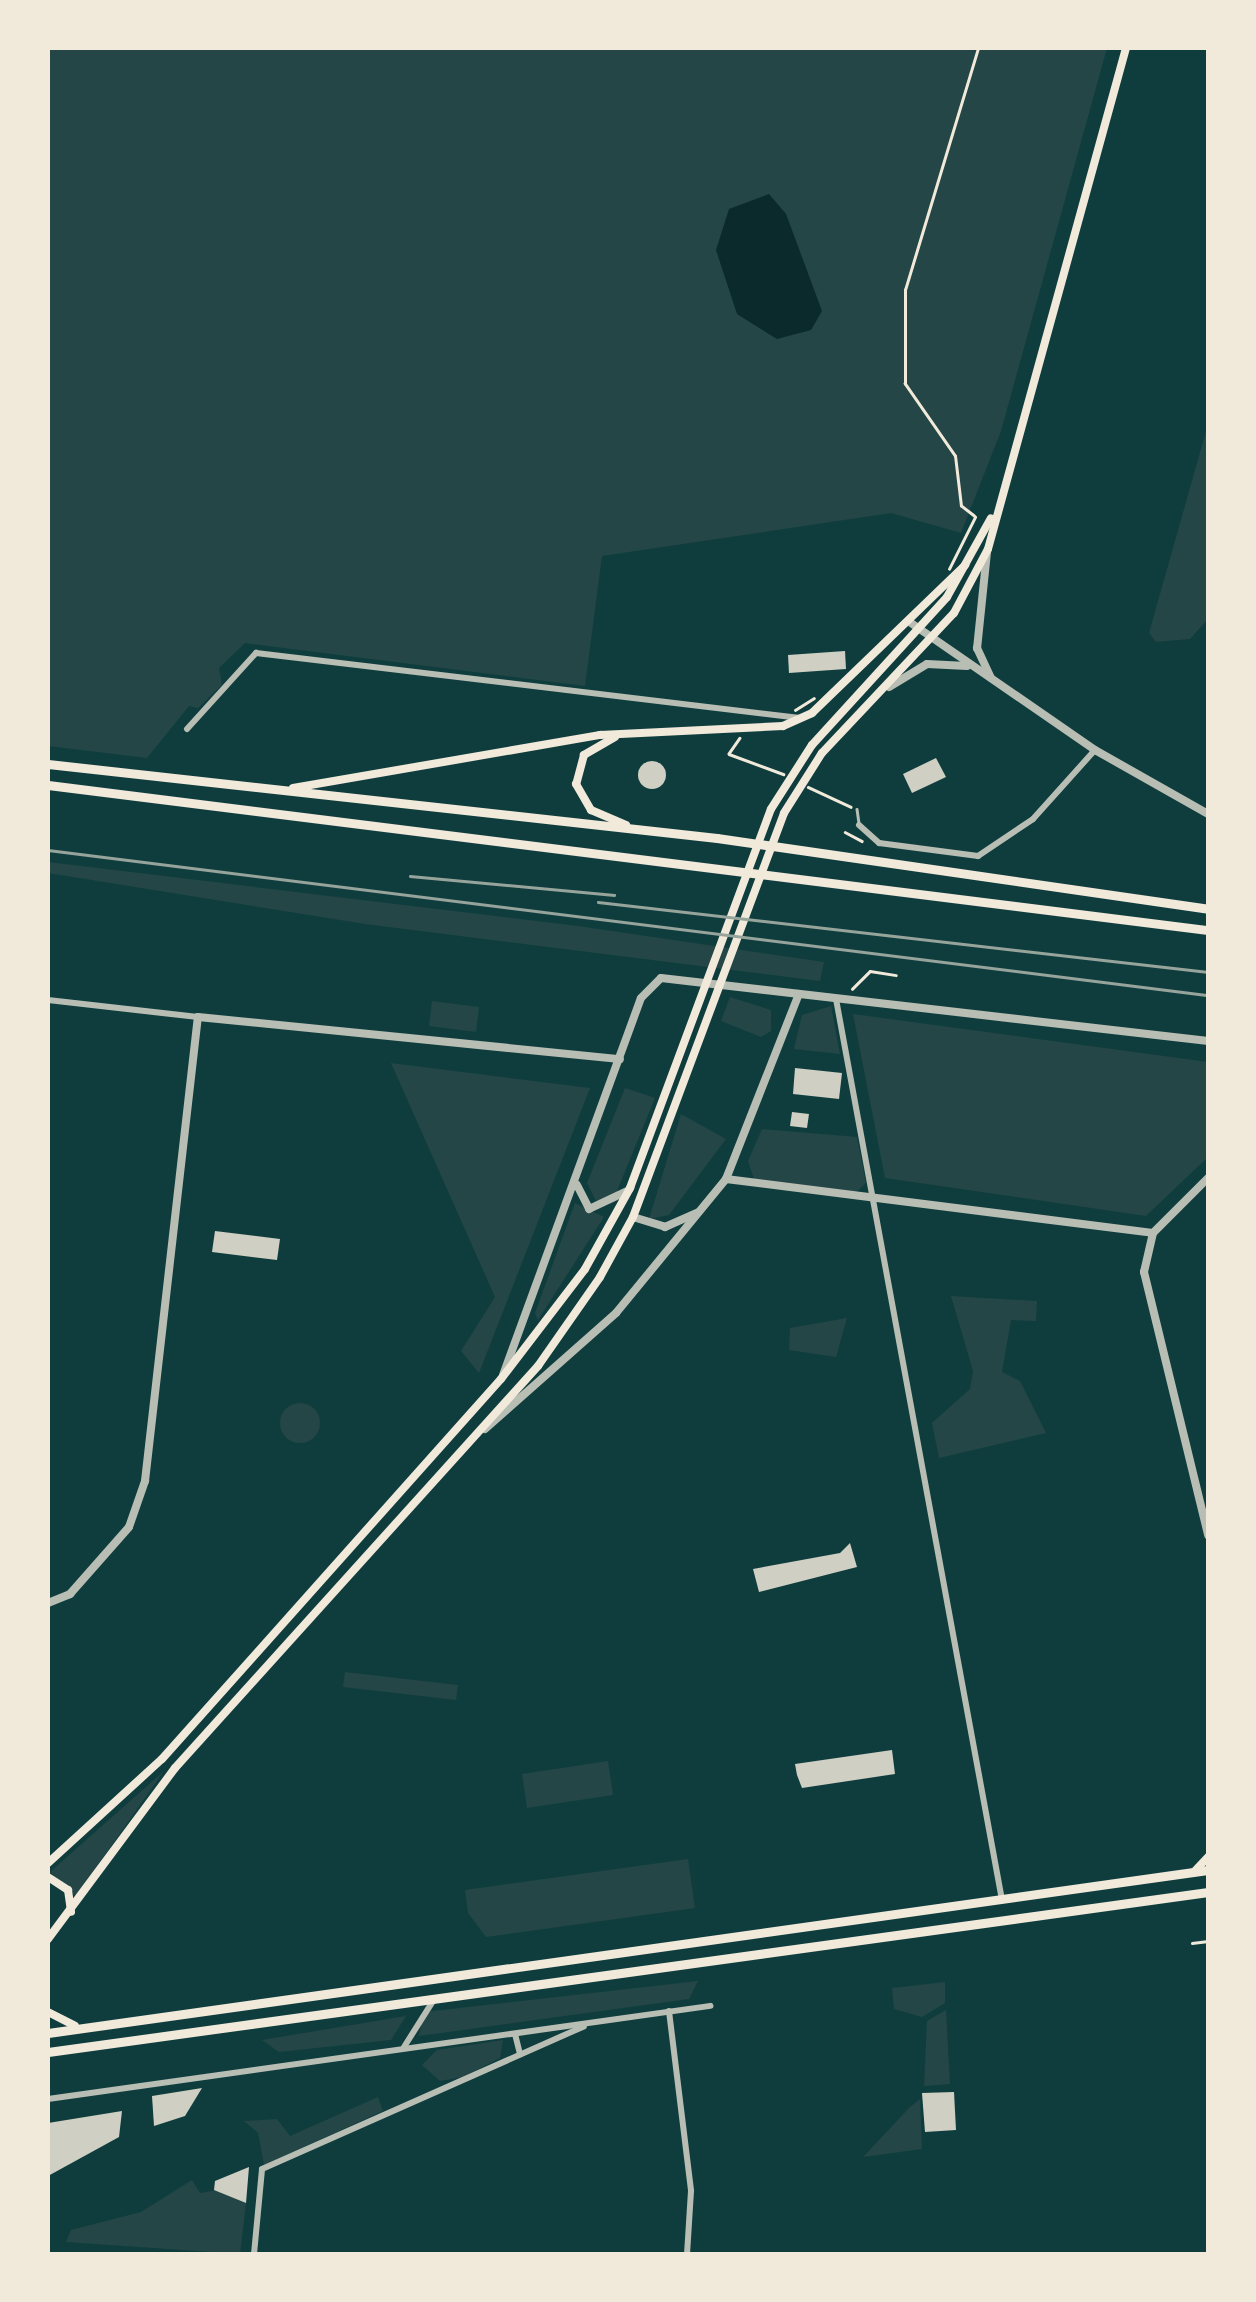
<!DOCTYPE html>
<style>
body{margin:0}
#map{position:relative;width:1256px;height:2302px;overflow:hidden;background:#0f3d3e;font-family:"Source Sans 3",sans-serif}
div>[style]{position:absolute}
.green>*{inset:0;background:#244646}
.round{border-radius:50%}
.water>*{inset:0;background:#0a2a2b}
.building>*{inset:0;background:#cfcfc3}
.path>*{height:2.5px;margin:-1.25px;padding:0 1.25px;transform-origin:1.25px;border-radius:1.25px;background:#f1e9da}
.service>*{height:2.5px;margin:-1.25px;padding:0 1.25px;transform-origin:1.25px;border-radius:1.25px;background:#b8beb3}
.minor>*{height:6px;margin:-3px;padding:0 3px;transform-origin:3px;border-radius:3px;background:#b8beb3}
.tertiary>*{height:8px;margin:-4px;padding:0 4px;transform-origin:4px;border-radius:4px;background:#b8beb3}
.secondary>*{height:8px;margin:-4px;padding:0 4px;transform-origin:4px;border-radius:4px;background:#f1e9da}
.primary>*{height:9px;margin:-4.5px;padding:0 4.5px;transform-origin:4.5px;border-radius:4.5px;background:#f1e9da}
.rail>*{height:2.5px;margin:-1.25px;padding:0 1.25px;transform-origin:1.25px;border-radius:1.25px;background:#97a49c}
span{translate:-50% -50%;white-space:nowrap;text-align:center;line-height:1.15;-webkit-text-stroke:8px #f1e9da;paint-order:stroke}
.frame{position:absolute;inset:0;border:50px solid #f1e9da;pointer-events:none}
</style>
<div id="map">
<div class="green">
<div style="clip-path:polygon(48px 48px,1107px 48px,1001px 431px,961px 533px,891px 513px,602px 556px,585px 686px,245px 643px,219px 668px,222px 685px,198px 708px,189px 706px,147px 758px,48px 746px)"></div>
<div style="clip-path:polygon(1208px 424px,1208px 619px,1190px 639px,1156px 642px,1149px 633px)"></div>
<div style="clip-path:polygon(48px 862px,578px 926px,824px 962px,820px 981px,365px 924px,48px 873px)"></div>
<div style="clip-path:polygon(730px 997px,771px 1010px,771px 1031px,761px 1037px,721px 1021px)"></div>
<div style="clip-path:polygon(432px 1001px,479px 1007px,476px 1032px,429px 1026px)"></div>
<div style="clip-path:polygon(831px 1006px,840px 1054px,794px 1049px,802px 1015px)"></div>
<div style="clip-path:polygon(853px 1014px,1208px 1062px,1208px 1157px,1146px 1216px,885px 1178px)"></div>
<div style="clip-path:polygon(391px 1063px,590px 1088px,479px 1373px,461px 1351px,495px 1297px)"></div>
<div style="clip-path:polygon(625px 1088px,655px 1098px,615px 1196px,596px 1201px,587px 1183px)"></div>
<div style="clip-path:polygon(681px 1114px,726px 1139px,669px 1215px,649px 1219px)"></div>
<div style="clip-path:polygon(762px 1129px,857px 1137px,866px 1183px,855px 1193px,754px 1179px,748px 1161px)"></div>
<div style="clip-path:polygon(575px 1203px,604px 1217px,538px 1320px,535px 1313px)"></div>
<div style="clip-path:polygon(951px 1296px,1037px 1301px,1036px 1321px,1011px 1320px,1002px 1372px,1020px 1381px,1046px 1433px,939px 1458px,932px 1423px,970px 1389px,973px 1371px)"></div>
<div style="clip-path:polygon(847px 1318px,836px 1357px,789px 1350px,790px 1328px)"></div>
<div class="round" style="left:280px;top:1403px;width:40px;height:40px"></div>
<div style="clip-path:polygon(345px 1672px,458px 1685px,456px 1700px,343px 1687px)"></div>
<div style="clip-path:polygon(608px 1761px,613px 1795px,527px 1808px,522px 1774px)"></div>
<div style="clip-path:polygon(164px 1771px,76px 1896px,50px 1872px)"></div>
<div style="clip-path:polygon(688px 1859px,695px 1908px,486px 1937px,468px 1913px,465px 1890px)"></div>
<div style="clip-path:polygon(698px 1981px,689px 1999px,419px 2036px,424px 2012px)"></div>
<div style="clip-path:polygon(945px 1982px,945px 2003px,922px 2017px,894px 2009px,892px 1988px)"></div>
<div style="clip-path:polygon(946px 2010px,950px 2084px,924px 2086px,927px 2021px)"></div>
<div style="clip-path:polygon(406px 2016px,391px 2040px,279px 2052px,262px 2040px)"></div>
<div style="clip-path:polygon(503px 2040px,500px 2058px,463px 2077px,440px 2081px,422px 2065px,437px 2050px)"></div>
<div style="clip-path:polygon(378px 2097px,383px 2111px,264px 2165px,258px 2133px,244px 2121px,277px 2119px,290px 2136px)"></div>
<div style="clip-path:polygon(920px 2099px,922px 2149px,863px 2157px,910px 2107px)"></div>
<div style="clip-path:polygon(192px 2180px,200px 2193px,223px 2189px,246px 2203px,240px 2254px,66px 2242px,71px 2230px,141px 2212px)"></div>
</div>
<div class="water">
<div style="clip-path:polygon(769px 194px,786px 214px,822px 311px,811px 330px,777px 339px,737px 314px,716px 250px,729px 209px)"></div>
</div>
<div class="building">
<div style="clip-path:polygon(845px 651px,846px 669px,789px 673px,788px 655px)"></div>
<div style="clip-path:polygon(936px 758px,946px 777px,912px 793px,903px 774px)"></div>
<div class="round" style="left:638px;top:761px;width:28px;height:28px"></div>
<div style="clip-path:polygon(795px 1068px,842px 1073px,839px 1099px,793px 1094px)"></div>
<div style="clip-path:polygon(792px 1112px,809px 1114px,807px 1128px,790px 1126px)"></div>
<div style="clip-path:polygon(215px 1231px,280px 1239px,277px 1260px,212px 1252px)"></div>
<div style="clip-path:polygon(850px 1543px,857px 1567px,759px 1592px,753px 1569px,840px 1553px)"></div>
<div style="clip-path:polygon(892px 1750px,895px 1774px,802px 1788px,797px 1775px,795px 1764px)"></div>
<div style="clip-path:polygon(202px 2088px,185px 2116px,154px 2126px,152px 2096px)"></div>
<div style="clip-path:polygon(954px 2092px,956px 2130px,925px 2132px,922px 2093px)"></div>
<div style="clip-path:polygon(122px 2111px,119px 2137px,48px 2176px,48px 2123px)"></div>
<div style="clip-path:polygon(249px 2167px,246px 2203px,214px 2190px,215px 2181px)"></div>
</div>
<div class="path">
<div style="left:974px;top:516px;width:16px;rotate:-142deg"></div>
<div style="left:961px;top:506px;width:50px;rotate:-96.8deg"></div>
<div style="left:955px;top:456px;width:88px;rotate:-124.8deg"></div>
<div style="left:905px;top:384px;width:94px;rotate:-90deg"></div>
<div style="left:905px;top:290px;width:253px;rotate:-73.2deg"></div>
<div style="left:949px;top:569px;width:58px;rotate:-63.4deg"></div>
<div style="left:795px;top:710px;width:22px;rotate:-32deg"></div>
<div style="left:740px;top:738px;width:19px;rotate:125deg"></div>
<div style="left:729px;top:754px;width:58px;rotate:20.3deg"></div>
<div style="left:808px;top:787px;width:47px;rotate:24.9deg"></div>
<div style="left:845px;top:832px;width:19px;rotate:28deg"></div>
<div style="left:852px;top:989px;width:25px;rotate:-45deg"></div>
<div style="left:870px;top:971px;width:26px;rotate:9deg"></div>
<div style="left:1192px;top:1943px;width:16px;rotate:-7deg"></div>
</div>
<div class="service">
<div style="left:857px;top:809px;width:14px;rotate:82deg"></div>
</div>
<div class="minor">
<div style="left:187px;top:729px;width:103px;rotate:-47.8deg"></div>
<div style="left:256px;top:653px;width:548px;rotate:6.81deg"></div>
<div style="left:859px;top:825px;width:27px;rotate:42deg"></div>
<div style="left:879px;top:843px;width:100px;rotate:7.5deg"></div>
<div style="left:978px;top:856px;width:66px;rotate:-33.9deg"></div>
<div style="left:1033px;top:819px;width:93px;rotate:-48.1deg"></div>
<div style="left:836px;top:999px;width:916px;rotate:79.56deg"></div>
<div style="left:48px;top:1000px;width:151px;rotate:6.5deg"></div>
<div style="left:669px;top:2011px;width:181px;rotate:83deg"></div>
<div style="left:691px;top:2191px;width:63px;rotate:93.6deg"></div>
<div style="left:515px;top:2034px;width:21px;rotate:76deg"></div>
<div style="left:404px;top:2047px;width:54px;rotate:-57.8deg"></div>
<div style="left:48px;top:2099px;width:669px;rotate:-8deg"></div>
<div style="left:254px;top:2254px;width:85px;rotate:-84.6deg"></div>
<div style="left:262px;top:2169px;width:352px;rotate:-23.9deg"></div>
</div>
<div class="tertiary">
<div style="left:987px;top:552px;width:97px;rotate:95.9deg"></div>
<div style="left:977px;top:648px;width:33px;rotate:65deg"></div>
<div style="left:911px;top:623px;width:224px;rotate:34.6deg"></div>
<div style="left:1095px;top:750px;width:130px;rotate:29.5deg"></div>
<div style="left:889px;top:687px;width:44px;rotate:-31.2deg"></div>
<div style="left:927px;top:664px;width:40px;rotate:2.9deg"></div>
<div style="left:1208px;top:1178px;width:78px;rotate:135deg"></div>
<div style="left:1153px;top:1233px;width:40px;rotate:103deg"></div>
<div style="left:1144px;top:1272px;width:271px;rotate:76.3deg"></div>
<div style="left:726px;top:1179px;width:430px;rotate:7.2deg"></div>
<div style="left:577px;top:1185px;width:27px;rotate:63deg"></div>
<div style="left:589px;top:1209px;width:42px;rotate:-25.3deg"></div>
<div style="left:633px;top:1217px;width:34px;rotate:17deg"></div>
<div style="left:665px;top:1227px;width:36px;rotate:-24deg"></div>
<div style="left:503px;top:1375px;width:401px;rotate:-69.9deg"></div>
<div style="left:641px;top:998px;width:28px;rotate:-45deg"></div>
<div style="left:661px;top:978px;width:551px;rotate:6.57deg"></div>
<div style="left:485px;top:1429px;width:175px;rotate:-41.5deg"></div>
<div style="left:616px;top:1313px;width:173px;rotate:-50.6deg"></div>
<div style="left:726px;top:1179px;width:199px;rotate:-68.5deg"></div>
<div style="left:48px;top:1603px;width:24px;rotate:-22deg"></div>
<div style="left:70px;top:1594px;width:89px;rotate:-48.6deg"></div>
<div style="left:129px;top:1527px;width:49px;rotate:-70.8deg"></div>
<div style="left:145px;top:1481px;width:467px;rotate:-83.5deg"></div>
<div style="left:198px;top:1017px;width:424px;rotate:5.7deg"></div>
</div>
<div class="secondary">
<div style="left:615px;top:737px;width:36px;rotate:150deg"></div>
<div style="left:584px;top:755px;width:30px;rotate:105deg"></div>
<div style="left:576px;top:784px;width:30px;rotate:60deg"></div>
<div style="left:591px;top:810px;width:38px;rotate:23deg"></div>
<div style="left:293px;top:788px;width:312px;rotate:-9.8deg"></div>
<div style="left:600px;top:735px;width:183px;rotate:-2.8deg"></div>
<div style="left:783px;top:726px;width:32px;rotate:-24deg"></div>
<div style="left:812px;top:713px;width:213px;rotate:-44deg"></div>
<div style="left:48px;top:1863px;width:154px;rotate:-42.4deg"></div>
<div style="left:162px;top:1759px;width:509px;rotate:-48.26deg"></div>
<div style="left:501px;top:1379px;width:138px;rotate:-52.6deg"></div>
<div style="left:585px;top:1269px;width:93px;rotate:-60.9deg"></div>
<div style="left:630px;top:1188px;width:404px;rotate:-69.6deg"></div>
<div style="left:771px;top:809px;width:76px;rotate:-57.4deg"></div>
<div style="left:812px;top:745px;width:200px;rotate:-47.6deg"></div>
<div style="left:947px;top:597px;width:90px;rotate:-60.9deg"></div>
<div style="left:1194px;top:1872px;width:21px;rotate:-47deg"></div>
<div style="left:48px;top:1877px;width:24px;rotate:33deg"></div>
<div style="left:68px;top:1890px;width:22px;rotate:82deg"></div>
<div style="left:48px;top:1939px;width:213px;rotate:-53.4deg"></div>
<div style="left:175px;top:1768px;width:542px;rotate:-47.92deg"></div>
<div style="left:538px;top:1366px;width:108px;rotate:-55.1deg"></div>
<div style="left:600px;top:1277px;width:68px;rotate:-61.2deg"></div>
<div style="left:633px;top:1217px;width:431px;rotate:-69.5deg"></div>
<div style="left:784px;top:813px;width:71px;rotate:-57.7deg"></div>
<div style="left:822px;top:753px;width:192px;rotate:-46.7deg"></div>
<div style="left:954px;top:613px;width:72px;rotate:-62deg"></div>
<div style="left:988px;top:549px;width:520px;rotate:-74.6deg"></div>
<div style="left:48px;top:2012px;width:30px;rotate:27deg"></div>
</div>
<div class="primary">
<div style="left:48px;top:764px;width:673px;rotate:6.31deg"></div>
<div style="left:717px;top:838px;width:496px;rotate:8.2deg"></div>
<div style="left:48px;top:785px;width:1169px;rotate:7.13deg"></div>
<div style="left:48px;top:2033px;width:1171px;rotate:-8deg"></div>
<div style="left:48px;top:2052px;width:1171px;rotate:-7.85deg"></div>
</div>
<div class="rail">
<div style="left:48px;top:850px;width:1169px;rotate:7.13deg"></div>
<div style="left:410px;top:876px;width:205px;rotate:5.3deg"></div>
<div style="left:598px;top:902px;width:614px;rotate:6.55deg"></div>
</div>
<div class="frame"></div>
</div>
